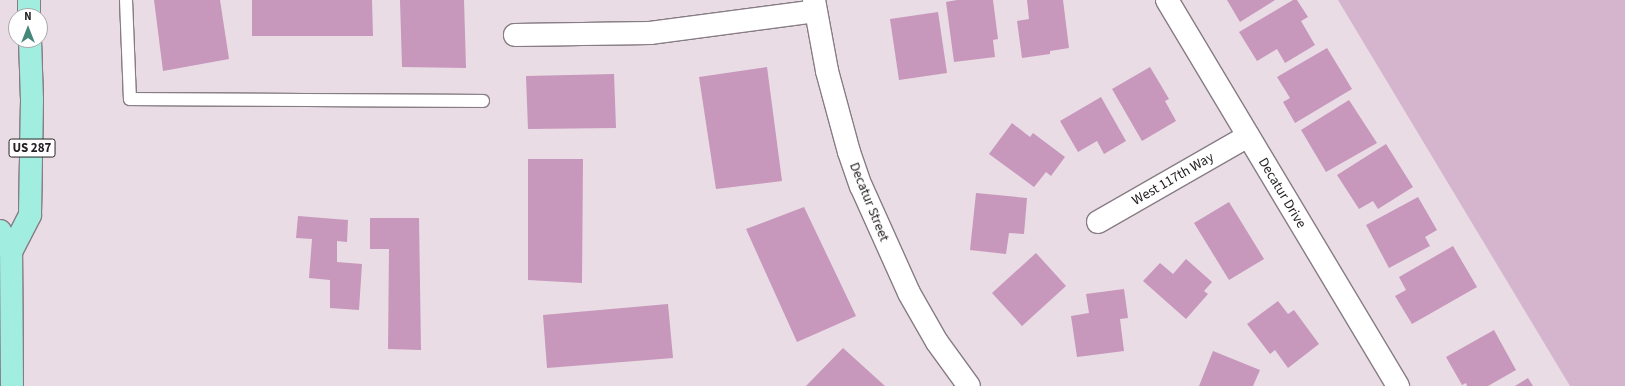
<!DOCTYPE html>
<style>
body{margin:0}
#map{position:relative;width:1625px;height:386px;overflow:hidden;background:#e9dce5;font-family:"Source Sans 3",sans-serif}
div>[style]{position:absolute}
.green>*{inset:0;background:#d5b5cd}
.building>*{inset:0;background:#c797bc}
.roads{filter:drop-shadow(1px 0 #877c84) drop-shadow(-1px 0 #877c84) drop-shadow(0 1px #877c84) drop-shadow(0 -1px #877c84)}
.service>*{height:12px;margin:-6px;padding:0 6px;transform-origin:6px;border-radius:6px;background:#fff}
.minor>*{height:22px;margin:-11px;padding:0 11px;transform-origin:11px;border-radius:11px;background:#fff}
.primary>*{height:22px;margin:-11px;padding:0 11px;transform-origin:11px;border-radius:11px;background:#a1eee0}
span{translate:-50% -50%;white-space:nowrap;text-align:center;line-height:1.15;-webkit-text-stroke:3px #fff;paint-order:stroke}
.shield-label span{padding:1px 3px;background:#fff;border:1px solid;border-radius:3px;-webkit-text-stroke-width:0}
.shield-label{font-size:13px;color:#272225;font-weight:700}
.street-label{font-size:14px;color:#272225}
.north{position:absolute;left:8px;top:8px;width:40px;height:40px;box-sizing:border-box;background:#fff;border:1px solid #a9a7a8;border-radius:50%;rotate:0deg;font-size:11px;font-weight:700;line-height:16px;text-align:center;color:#272225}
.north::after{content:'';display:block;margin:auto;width:14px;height:18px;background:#45887b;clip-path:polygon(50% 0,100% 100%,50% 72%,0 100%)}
</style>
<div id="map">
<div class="green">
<div style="clip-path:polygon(1338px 0,1625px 0,1625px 386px,1570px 386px)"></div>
</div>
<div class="building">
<div style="clip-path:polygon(154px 0,220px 0,229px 59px,163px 71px)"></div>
<div style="clip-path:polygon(252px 0,372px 0,373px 36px,252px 36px)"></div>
<div style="clip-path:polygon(400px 0,464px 0,466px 68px,402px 67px)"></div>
<div style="clip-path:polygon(957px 0,993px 0,998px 39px,993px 40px,995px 57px,954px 62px,946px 2px)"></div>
<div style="clip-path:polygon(1027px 0,1063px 0,1069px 48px,1050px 51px,1050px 54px,1022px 58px,1017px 21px,1029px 19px)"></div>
<div style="clip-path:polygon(1227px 0,1275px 0,1240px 22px)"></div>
<div style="clip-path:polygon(1293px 0,1297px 0,1308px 17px,1301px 21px,1315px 45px,1285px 63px,1277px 49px,1257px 61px,1239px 32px)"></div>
<div style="clip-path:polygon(938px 12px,947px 73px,899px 80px,890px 19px)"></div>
<div style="clip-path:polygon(1327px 48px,1352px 89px,1295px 123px,1283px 102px,1290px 98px,1277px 77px)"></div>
<div style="clip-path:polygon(767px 67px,782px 181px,716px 189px,699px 77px)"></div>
<div style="clip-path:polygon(1150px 67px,1169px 99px,1165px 101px,1176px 121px,1142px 141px,1112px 89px)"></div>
<div style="clip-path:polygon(614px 74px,616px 128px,528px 129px,526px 76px)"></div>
<div style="clip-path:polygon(1101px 97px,1126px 141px,1104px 154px,1097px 141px,1078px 152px,1060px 121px)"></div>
<div style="clip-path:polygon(1349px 100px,1377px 143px,1326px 172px,1301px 130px)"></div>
<div style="clip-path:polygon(1012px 123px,1030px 137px,1033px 133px,1065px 157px,1051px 176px,1046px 172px,1034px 187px,989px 154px)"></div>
<div style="clip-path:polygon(1386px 144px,1413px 187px,1378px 209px,1373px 201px,1359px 209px,1337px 175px)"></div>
<div style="clip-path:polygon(528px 159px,583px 159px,582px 283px,528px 280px)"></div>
<div style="clip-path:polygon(976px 193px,1027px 198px,1024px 234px,1009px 233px,1006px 254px,970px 250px)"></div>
<div style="clip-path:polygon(1418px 197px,1437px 230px,1425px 237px,1430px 246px,1389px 268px,1366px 225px)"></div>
<div style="clip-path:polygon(1229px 202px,1264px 259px,1229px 280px,1194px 223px)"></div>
<div style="clip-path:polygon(804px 207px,856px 316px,797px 342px,746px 229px)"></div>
<div style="clip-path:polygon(298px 216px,348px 220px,347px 242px,337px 241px,337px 262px,362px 264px,359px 310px,330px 308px,330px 280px,309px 278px,312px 239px,296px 238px)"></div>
<div style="clip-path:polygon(370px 218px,419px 218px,421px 350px,388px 349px,389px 249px,370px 249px)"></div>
<div style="clip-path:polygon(1453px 246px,1477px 287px,1412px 324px,1395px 296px,1406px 290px,1399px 277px)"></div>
<div style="clip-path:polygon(1036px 253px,1066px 286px,1022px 326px,992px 293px)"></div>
<div style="clip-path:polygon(1186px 259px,1212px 282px,1204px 291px,1208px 294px,1186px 319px,1143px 281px,1160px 263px,1173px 274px)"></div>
<div style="clip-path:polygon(1124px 289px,1128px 318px,1120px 319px,1124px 351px,1077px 357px,1071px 316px,1089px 313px,1086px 294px)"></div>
<div style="clip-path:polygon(1278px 301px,1288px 314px,1294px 310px,1319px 344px,1288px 368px,1275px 350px,1270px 354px,1247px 324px)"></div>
<div style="clip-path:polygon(668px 304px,673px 358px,547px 368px,543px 315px)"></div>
<div style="clip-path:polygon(1494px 330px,1516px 370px,1488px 386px,1467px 386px,1466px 383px,1462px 385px,1446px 357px)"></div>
<div style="clip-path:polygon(843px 348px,885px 386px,806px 386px)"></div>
<div style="clip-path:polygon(1213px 351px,1260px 370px,1253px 386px,1199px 386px)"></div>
<div style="clip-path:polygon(1528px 378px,1533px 386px,1515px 386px)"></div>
</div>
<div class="roads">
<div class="service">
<div style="left:126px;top:0;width:99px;rotate:87.7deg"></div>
<div style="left:130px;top:99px;width:353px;rotate:0.3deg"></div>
</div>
<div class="minor">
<div style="left:814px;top:0;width:72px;rotate:79.6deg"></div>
<div style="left:827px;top:71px;width:84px;rotate:74.8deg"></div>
<div style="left:849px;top:152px;width:36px;rotate:71deg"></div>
<div style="left:861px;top:186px;width:117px;rotate:65.8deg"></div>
<div style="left:909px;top:293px;width:56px;rotate:60.3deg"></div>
<div style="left:937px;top:342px;width:54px;rotate:54deg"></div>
<div style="left:1167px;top:0;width:450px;rotate:59.1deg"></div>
<div style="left:515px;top:35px;width:135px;rotate:-0.8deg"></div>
<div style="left:650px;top:33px;width:167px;rotate:-7.5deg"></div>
<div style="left:1098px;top:222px;width:173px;rotate:-29.8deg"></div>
</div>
<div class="primary">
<div style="left:29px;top:0;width:16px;rotate:90deg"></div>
<div style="left:0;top:231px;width:24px;rotate:62deg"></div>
<div style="left:12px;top:386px;width:134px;rotate:-90.4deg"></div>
<div style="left:11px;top:252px;width:42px;rotate:-62.8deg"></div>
<div style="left:30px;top:215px;width:115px;rotate:-89deg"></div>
<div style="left:32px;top:100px;width:60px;rotate:-91.9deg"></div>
</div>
</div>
<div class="shield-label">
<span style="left:32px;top:148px">US 287</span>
</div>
<div class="street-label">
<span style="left:1173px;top:179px;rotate:-30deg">West 117th Way</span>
<span style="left:1282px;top:193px;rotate:59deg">Decatur Drive</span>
<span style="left:869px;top:202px;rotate:68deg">Decatur Street</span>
</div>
<div class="north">N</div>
</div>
